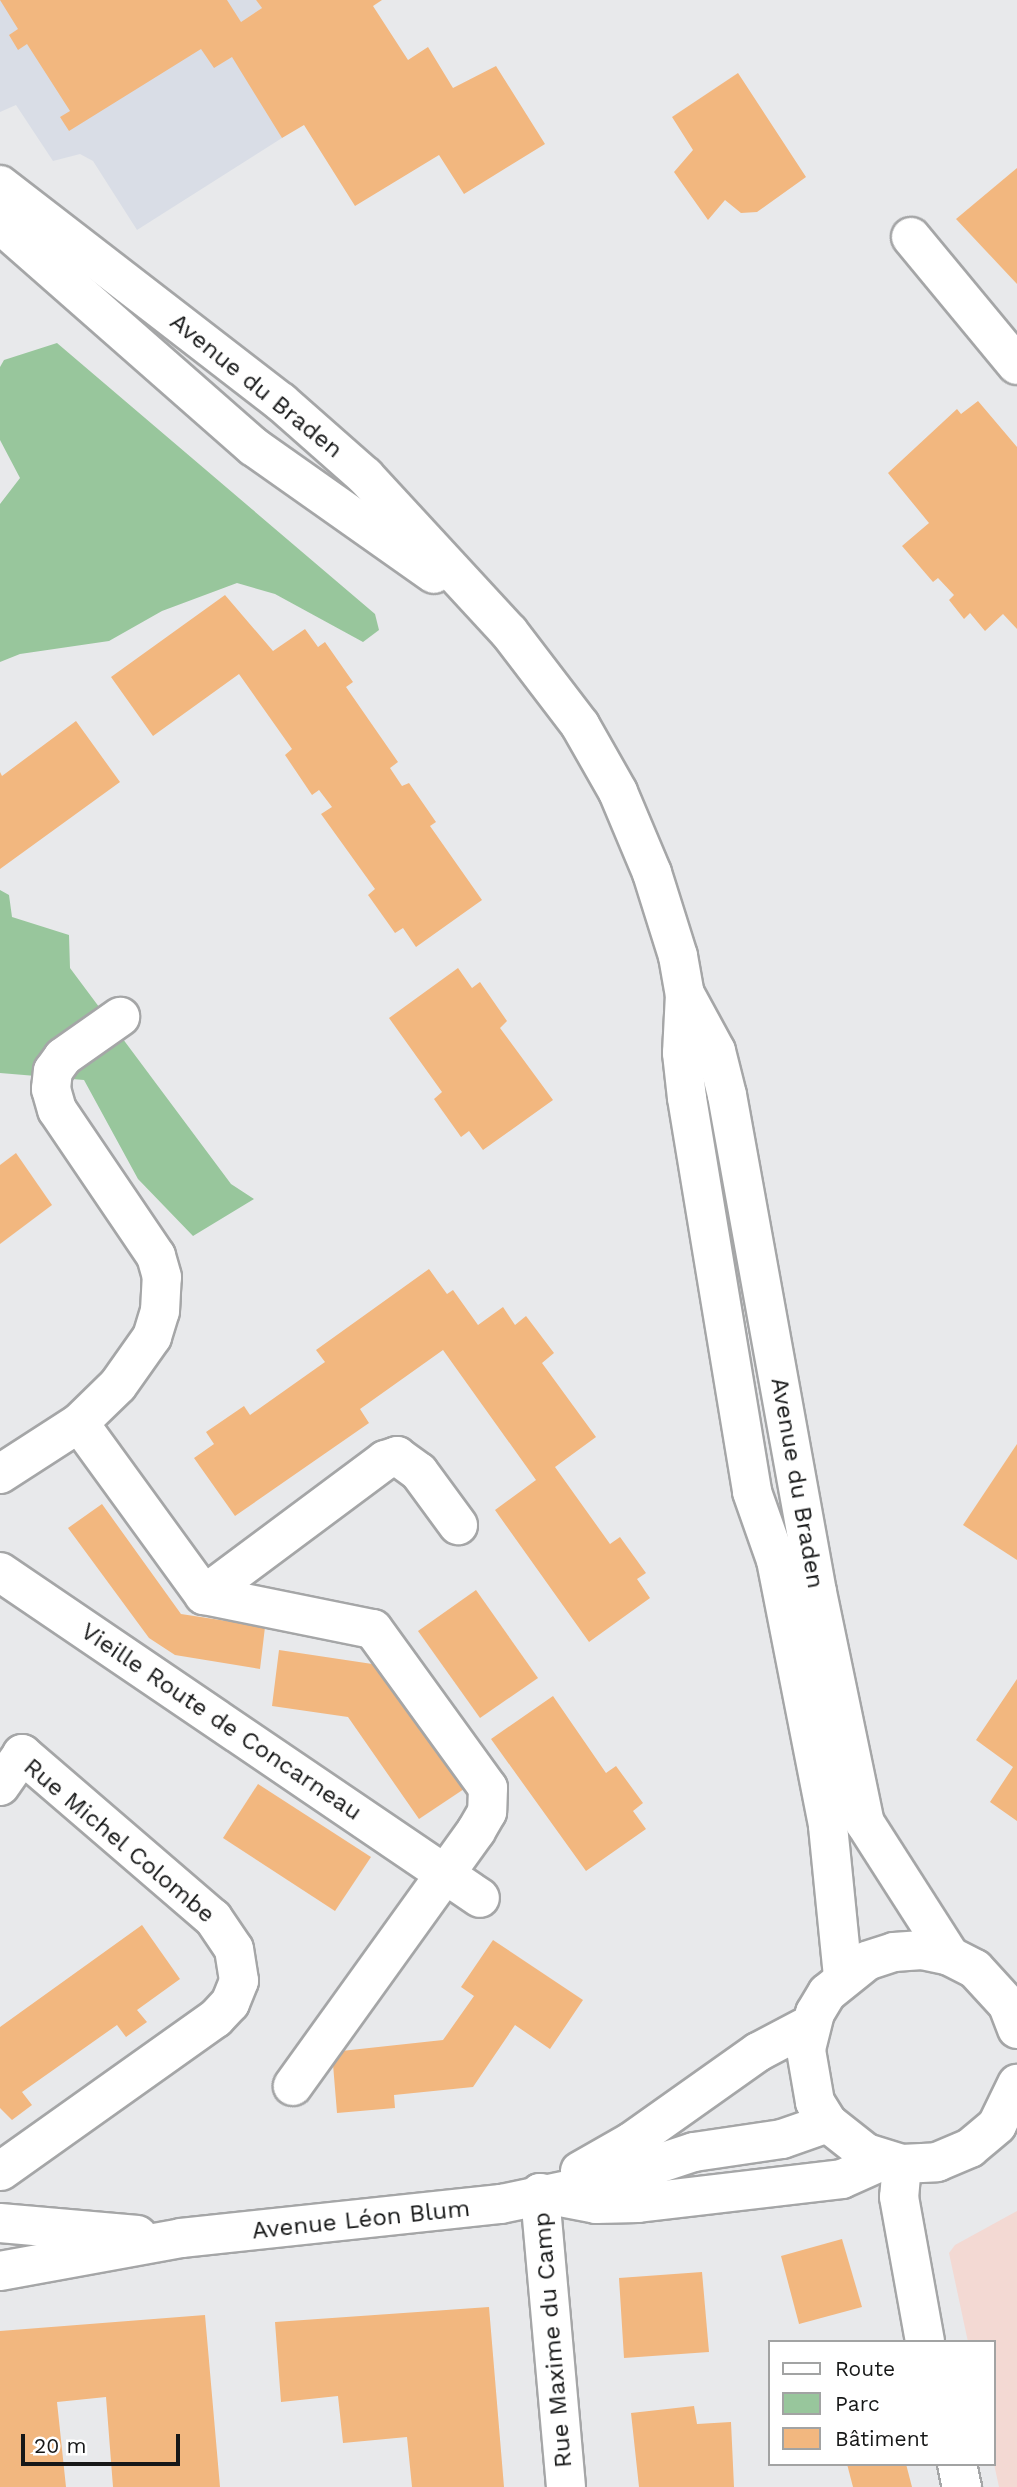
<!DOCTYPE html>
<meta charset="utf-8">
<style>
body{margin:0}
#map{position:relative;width:1017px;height:2487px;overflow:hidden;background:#e8e9eb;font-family:"Work Sans",sans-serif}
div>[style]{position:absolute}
.commercial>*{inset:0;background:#f3d9d3}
.built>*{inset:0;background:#d9dde6}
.green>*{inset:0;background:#98c69c}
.building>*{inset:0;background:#f2b77f}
.roads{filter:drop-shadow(2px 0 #a5a6a7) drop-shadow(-2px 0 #a5a6a7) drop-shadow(0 2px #a5a6a7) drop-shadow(0 -2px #a5a6a7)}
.minor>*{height:38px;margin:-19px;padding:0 19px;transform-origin:19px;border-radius:19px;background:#fff}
.major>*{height:38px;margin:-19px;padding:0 19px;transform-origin:19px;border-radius:19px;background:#fff}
span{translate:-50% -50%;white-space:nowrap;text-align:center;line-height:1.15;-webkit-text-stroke:5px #fff;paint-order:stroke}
.street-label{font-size:24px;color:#171818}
.legend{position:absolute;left:768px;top:2340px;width:228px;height:126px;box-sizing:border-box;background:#fff;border:2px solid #a2a3a3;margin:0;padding:9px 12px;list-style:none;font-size:21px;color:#171818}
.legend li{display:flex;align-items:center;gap:14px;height:35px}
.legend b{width:35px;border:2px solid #a2a3a3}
.scale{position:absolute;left:21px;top:2434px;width:159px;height:32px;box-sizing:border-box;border:4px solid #171818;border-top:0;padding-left:9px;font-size:21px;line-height:24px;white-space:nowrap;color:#171818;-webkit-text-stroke:5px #fff;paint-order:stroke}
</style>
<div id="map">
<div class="commercial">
<div style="clip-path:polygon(1017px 2211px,1017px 2487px,999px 2487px,994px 2464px,994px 2342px,968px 2342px,949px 2253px,955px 2245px)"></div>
</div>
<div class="built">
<div style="clip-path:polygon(0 0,256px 0,262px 8px,241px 22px,282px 138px,137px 230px,93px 161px,80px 154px,53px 161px,16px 105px,0 112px)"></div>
</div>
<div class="green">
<div style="clip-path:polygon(57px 343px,375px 614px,379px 630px,363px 642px,275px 594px,237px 583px,162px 611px,109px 641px,20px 654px,0 662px,0 504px,20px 478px,0 440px,0 367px,4px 360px)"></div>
<div style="clip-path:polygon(0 890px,9px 895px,12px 917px,69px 935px,70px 968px,231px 1184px,254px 1199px,193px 1236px,138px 1179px,84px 1080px,0 1073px)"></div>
</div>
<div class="building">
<div style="clip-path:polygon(0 0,227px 0,241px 22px,262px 8px,256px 0,382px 0,373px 6px,408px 60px,428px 47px,453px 88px,496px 66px,545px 144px,464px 194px,439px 155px,355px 206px,304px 125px,282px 138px,232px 57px,214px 68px,201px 49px,69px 131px,60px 117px,70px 111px,27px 44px,18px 50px,9px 35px,18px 29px)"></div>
<div style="clip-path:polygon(738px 73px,806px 177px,757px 212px,741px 213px,725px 200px,708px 220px,674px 172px,693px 150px,672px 117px)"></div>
<div style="clip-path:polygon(1017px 168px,1017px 284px,956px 219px)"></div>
<div style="clip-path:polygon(978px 401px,1017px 447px,1017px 629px,1003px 614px,985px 631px,970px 613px,964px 619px,949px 600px,954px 595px,938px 578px,933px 582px,902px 546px,929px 523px,888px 473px,957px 409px,961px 414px)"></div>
<div style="clip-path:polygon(225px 595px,273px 651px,305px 629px,318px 647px,325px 642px,353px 682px,346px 687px,398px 762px,390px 768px,402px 786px,409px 783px,436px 822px,430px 826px,482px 900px,416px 947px,403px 928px,395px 933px,368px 895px,375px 889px,321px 814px,332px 807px,319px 790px,312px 795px,285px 755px,292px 749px,239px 674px,153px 736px,111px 677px)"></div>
<div style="clip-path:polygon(76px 721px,120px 782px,0 869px,0 772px,2px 776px)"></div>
<div style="clip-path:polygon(458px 968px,472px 988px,480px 982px,507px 1021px,500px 1028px,553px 1100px,483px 1150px,469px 1131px,461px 1137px,434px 1099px,442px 1092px,389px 1018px)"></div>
<div style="clip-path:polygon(16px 1153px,52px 1205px,0 1244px,0 1165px)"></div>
<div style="clip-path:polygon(429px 1269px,447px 1294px,453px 1290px,478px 1325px,503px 1307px,515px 1325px,526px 1316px,554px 1353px,542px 1363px,596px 1437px,555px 1467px,610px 1544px,620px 1537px,646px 1573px,637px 1579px,650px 1598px,589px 1642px,495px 1510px,536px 1480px,443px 1350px,360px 1409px,369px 1423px,235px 1516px,194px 1458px,214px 1444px,206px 1432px,244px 1406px,250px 1415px,325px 1362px,316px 1350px)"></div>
<div style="clip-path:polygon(1017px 1444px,1017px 1560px,963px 1525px)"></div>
<div style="clip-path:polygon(102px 1504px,181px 1614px,265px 1627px,260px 1669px,175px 1655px,149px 1638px,68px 1528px)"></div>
<div style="clip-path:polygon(476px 1590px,538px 1678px,480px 1718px,418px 1631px)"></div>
<div style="clip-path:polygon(279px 1650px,379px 1665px,467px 1787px,419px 1819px,348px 1717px,272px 1706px)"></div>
<div style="clip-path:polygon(1017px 1679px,1017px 1821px,990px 1802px,1013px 1767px,976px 1740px)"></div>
<div style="clip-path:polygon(553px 1696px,606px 1773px,616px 1766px,643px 1803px,633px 1811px,646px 1829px,586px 1871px,491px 1739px)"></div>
<div style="clip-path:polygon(258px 1784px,371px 1857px,335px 1911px,223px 1838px)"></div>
<div style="clip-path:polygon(142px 1925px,180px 1979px,137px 2010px,147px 2022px,126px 2037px,117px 2025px,22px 2092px,32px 2105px,12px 2120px,0 2108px,0 2027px)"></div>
<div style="clip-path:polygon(493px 1940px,583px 2000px,550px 2049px,515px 2025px,473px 2087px,394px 2095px,395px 2108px,337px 2113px,332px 2052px,443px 2040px,474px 1996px,461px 1987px)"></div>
<div style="clip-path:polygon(842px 2239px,862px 2307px,799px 2324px,781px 2256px)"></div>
<div style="clip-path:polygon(702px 2272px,709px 2352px,624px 2358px,619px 2278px)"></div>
<div style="clip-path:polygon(489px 2307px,504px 2487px,412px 2487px,407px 2437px,343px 2443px,338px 2396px,281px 2402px,275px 2322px)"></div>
<div style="clip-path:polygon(205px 2315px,220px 2487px,113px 2487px,106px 2397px,57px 2402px,66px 2487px,0 2487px,0 2331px)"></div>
<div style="clip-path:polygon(694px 2406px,697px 2424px,731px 2422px,734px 2487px,639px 2487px,631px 2413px)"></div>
<div style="clip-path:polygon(847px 2464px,906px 2464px,912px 2487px,853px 2487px)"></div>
</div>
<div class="roads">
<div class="minor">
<div style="left:0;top:185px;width:355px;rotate:37.7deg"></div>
<div style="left:281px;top:402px;width:112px;rotate:41.4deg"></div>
<div style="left:365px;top:476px;width:212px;rotate:47.3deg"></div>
<div style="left:509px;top:632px;width:117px;rotate:52.6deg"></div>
<div style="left:580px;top:725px;width:77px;rotate:60.4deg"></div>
<div style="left:618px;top:792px;width:88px;rotate:67.2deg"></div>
<div style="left:652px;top:873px;width:87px;rotate:72.6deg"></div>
<div style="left:678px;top:956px;width:39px;rotate:80deg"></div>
<div style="left:685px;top:994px;width:59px;rotate:92.9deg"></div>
<div style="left:682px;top:1053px;width:45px;rotate:83.7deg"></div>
<div style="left:687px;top:1098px;width:399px;rotate:80.6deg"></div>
<div style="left:752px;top:1492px;width:72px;rotate:70.6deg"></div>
<div style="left:776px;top:1560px;width:271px;rotate:78.9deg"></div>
<div style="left:828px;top:1826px;width:151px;rotate:84.3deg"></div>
<div style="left:0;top:224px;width:338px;rotate:41.3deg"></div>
<div style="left:254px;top:447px;width:220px;rotate:35.2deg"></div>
<div style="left:911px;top:237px;width:166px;rotate:50.4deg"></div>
<div style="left:685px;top:994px;width:65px;rotate:61.5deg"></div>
<div style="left:716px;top:1051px;width:45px;rotate:76deg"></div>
<div style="left:727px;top:1095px;width:505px;rotate:79.74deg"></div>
<div style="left:817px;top:1592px;width:236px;rotate:78.3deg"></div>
<div style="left:865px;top:1823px;width:158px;rotate:57.4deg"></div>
<div style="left:79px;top:1423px;width:213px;rotate:54deg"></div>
<div style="left:204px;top:1595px;width:172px;rotate:11.4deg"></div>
<div style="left:373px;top:1629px;width:196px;rotate:54.1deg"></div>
<div style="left:488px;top:1788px;width:24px;rotate:92deg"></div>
<div style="left:487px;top:1812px;width:22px;rotate:120deg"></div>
<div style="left:476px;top:1831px;width:314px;rotate:125.7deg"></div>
<div style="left:0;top:1474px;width:94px;rotate:-32.8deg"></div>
<div style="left:79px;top:1423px;width:54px;rotate:-44.3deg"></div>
<div style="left:118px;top:1385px;width:59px;rotate:-54.7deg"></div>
<div style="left:152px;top:1337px;width:27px;rotate:-73deg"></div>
<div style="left:160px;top:1311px;width:34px;rotate:-87deg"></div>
<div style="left:162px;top:1277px;width:22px;rotate:-106deg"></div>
<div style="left:156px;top:1256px;width:176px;rotate:-124.1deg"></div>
<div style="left:57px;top:1110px;width:22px;rotate:-106deg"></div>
<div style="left:51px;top:1089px;width:18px;rotate:-84deg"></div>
<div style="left:53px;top:1071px;width:17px;rotate:-54deg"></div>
<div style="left:63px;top:1057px;width:70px;rotate:-35.1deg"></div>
<div style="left:0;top:1572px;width:580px;rotate:34.18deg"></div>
<div style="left:204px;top:1595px;width:226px;rotate:-36.7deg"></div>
<div style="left:385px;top:1460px;width:13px;rotate:-18deg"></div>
<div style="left:397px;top:1456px;width:27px;rotate:36deg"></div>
<div style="left:419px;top:1472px;width:66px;rotate:53.7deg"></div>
<div style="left:0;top:1786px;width:39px;rotate:-55deg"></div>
<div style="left:22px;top:1754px;width:252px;rotate:40.7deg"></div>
<div style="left:213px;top:1918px;width:37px;rotate:56deg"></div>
<div style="left:234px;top:1949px;width:32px;rotate:81deg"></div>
<div style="left:239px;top:1981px;width:24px;rotate:112deg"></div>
<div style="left:230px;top:2003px;width:21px;rotate:133deg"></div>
<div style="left:216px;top:2018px;width:264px;rotate:144.6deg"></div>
<div style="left:902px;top:2164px;width:33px;rotate:95deg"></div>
<div style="left:899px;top:2197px;width:147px;rotate:79.8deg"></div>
<div style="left:957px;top:2464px;width:24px;rotate:78deg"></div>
<div style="left:566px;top:2487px;width:295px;rotate:-95.1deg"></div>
<div style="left:540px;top:2193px;width:57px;rotate:11.1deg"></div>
<div style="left:596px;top:2204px;width:42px;rotate:-1.4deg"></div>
<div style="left:638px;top:2203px;width:205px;rotate:-6.7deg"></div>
<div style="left:842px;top:2179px;width:46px;rotate:-24.3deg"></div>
</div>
<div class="major">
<div style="left:1017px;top:2029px;width:26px;rotate:-111deg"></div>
<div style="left:1008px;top:2005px;width:49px;rotate:-132.5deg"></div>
<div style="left:975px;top:1969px;width:28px;rotate:-153deg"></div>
<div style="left:950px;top:1956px;width:29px;rotate:-168deg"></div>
<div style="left:922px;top:1950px;width:28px;rotate:176deg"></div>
<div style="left:894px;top:1952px;width:28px;rotate:162deg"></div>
<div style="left:867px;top:1961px;width:51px;rotate:141.3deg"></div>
<div style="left:827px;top:1993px;width:23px;rotate:121deg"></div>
<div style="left:815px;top:2013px;width:38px;rotate:104deg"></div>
<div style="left:806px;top:2050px;width:53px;rotate:80.2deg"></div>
<div style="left:815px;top:2102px;width:25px;rotate:58deg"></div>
<div style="left:828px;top:2123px;width:48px;rotate:38.3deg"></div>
<div style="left:866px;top:2153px;width:38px;rotate:17deg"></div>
<div style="left:902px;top:2164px;width:35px;rotate:-3deg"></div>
<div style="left:937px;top:2162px;width:36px;rotate:-23deg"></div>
<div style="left:970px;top:2148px;width:35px;rotate:-40deg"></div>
<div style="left:997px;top:2125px;width:46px;rotate:-64deg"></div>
<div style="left:580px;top:2171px;width:59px;rotate:-29.6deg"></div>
<div style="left:631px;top:2142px;width:156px;rotate:-35.3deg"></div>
<div style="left:758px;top:2052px;width:60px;rotate:-27.8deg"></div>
<div style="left:0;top:2223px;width:138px;rotate:5deg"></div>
<div style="left:0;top:2271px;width:184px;rotate:-10.3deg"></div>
<div style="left:181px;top:2238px;width:322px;rotate:-6.1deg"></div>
<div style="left:501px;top:2204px;width:98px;rotate:-11.8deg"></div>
<div style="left:597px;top:2184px;width:102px;rotate:-18.3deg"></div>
<div style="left:694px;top:2152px;width:89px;rotate:-8.4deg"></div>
<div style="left:782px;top:2139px;width:49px;rotate:-19.2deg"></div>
</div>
</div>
<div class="street-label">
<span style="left:256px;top:386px;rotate:39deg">Avenue du Braden</span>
<span style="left:797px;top:1483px;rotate:80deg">Avenue du Braden</span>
<span style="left:221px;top:1722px;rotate:34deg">Vieille Route de Concarneau</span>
<span style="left:119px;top:1841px;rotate:40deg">Rue Michel Colombe</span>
<span style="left:361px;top:2220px;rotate:-6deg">Avenue Léon Blum</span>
<span style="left:553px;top:2340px;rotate:-95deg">Rue Maxime du Camp</span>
</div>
<ul class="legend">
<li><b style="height:9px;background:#fff"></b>Route</li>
<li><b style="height:19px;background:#98c69c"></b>Parc</li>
<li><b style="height:19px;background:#f2b77f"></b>Bâtiment</li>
</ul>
<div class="scale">20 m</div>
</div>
